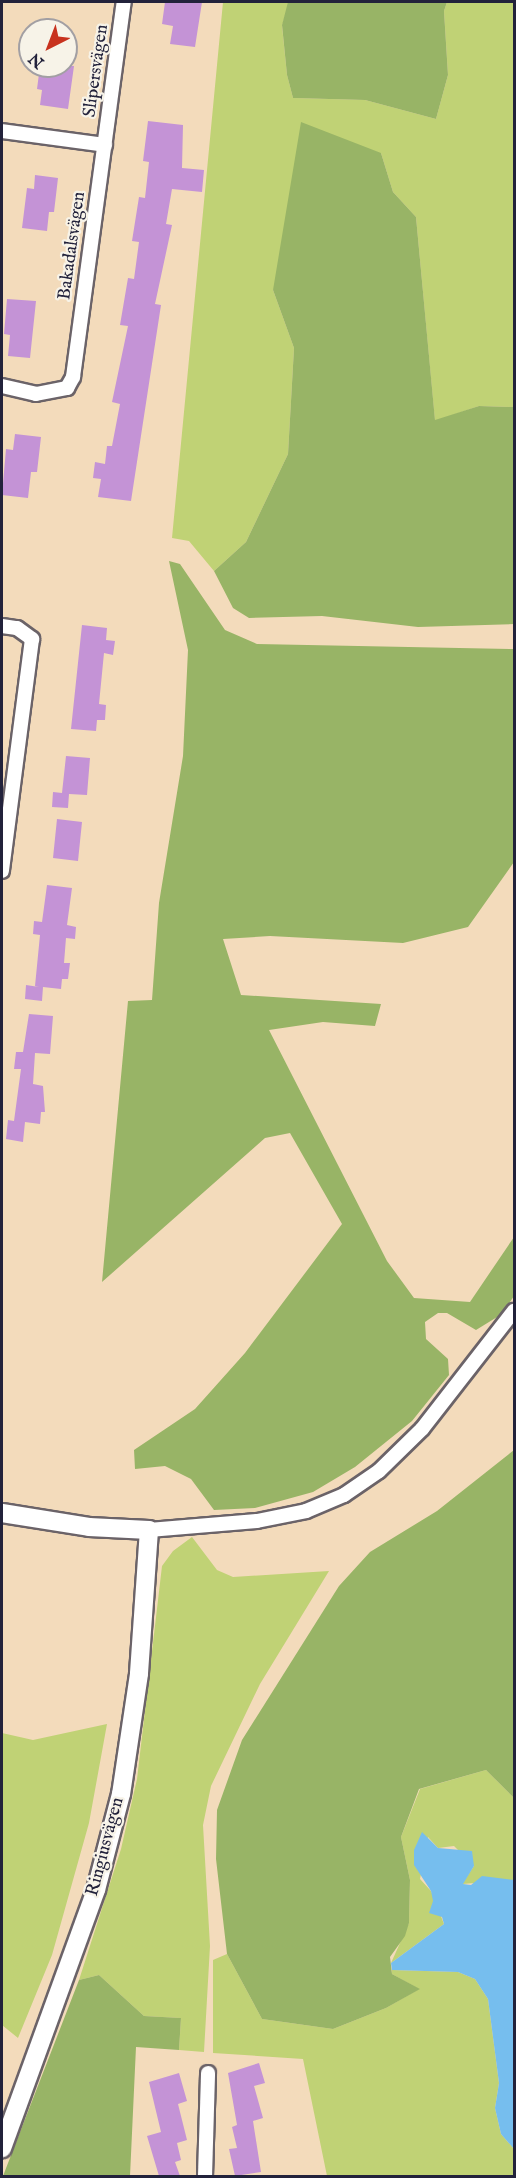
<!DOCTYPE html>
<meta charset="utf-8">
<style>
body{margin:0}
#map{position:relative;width:516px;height:2178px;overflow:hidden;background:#f3dbbb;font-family:"IM FELL English",serif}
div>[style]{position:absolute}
.green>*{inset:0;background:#c0d275}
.forest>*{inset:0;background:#98b466}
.water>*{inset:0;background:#76beee}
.building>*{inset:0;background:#c493d6}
.roads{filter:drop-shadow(2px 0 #6b6368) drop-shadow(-2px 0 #6b6368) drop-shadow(0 2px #6b6368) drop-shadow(0 -2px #6b6368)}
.minor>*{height:14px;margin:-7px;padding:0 7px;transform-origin:7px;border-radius:7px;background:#fff}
.tertiary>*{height:18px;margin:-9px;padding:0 9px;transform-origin:9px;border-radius:9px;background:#fff}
span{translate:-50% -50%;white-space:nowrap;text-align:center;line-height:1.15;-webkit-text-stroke:4.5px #f7f3e8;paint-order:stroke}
.street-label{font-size:18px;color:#22223b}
.frame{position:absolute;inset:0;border:3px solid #22223b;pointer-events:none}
.north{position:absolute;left:18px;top:18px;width:60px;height:60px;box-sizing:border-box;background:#f7f3e8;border:2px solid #a29fa3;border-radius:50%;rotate:222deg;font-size:16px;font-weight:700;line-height:24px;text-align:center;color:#22223b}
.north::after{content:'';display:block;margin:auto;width:21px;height:27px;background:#c8321e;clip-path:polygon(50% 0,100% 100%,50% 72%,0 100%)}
</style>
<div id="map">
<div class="green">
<div style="clip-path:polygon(223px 2px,289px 2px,282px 26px,287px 75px,293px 98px,365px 100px,436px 119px,448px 75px,444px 11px,447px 2px,514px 2px,514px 407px,479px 406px,435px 421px,416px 217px,393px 192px,381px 153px,273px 290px,294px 348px,288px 454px,246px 542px,214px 571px,189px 541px,172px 538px)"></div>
<div style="clip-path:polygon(192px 1537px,217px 1570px,233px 1577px,329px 1571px,260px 1684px,211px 1786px,203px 1825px,210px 1946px,204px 2052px,179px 2050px,181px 2018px,144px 2016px,99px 1975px,79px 1980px,121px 1849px,137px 1779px,162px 1566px,173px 1551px)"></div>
<div style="clip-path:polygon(107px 1724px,89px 1823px,52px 1955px,18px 2038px,2px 2025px,2px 1733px,33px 1740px)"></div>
<div style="clip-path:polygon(486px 1770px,514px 1798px,514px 1880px,462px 1884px,474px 1866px,454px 1846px,438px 1848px,428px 1837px,420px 1879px,431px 1891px,444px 1924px,391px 1963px,409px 1923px,410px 1880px,401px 1837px,420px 1789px)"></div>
<div style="clip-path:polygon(227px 1954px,262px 2019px,333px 2029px,386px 2008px,419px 1989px,392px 1974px,392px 1970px,458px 1972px,475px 1979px,488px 1999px,499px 2083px,495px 2108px,501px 2134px,514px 2149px,514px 2176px,327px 2176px,303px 2059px,213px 2053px,213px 1960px)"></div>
</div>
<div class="forest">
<div style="clip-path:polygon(288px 2px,447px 2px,444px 11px,448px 75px,436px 119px,365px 100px,293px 98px,287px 75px,282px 25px)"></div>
<div style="clip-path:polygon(301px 122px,381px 153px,393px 192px,416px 217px,435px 420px,479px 406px,514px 407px,514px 624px,418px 627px,322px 616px,249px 618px,233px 608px,214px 571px,246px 542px,288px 454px,294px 348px,273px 290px)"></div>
<div style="clip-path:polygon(169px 561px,180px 564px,225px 630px,257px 644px,514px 649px,514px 862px,468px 927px,403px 943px,270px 936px,223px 939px,241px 995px,381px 1004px,375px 1026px,323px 1022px,269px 1030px,387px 1261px,414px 1298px,470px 1302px,514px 1237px,514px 1296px,502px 1314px,476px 1330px,447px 1313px,438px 1313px,425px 1322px,426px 1339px,448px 1359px,449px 1375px,412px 1421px,355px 1467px,313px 1492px,255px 1508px,214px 1510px,191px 1479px,165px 1466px,135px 1469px,134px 1450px,195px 1409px,245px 1353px,342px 1224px,290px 1133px,265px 1138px,102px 1282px,128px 1001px,152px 1000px,159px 903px,183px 756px,188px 650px)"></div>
<div style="clip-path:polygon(514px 1450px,514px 1798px,486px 1770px,419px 1789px,401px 1837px,410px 1880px,409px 1923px,405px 1936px,390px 1957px,392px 1974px,420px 1989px,386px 2008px,333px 2029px,262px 2019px,227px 1954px,216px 1859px,217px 1810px,242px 1740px,339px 1586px,370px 1552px,437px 1511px)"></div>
<div style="clip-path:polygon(99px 1975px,144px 2016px,181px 2018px,179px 2050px,136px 2047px,130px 2176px,3px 2176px,79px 1980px)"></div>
</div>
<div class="water">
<div style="clip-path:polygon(422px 1832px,438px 1848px,472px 1851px,474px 1866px,463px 1884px,471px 1885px,482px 1876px,514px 1880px,514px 2149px,501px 2134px,495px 2108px,499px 2083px,488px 1999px,475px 1979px,458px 1972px,392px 1970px,391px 1963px,444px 1924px,442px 1917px,429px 1913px,433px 1901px,431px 1891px,414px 1865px,414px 1850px)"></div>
</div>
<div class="building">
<div style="clip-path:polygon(165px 2px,202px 2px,195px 47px,170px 44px,173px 26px,162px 24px)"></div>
<div style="clip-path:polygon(40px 66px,74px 66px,68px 109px,40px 105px,42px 90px,37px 89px)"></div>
<div style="clip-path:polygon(148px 121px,183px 125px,182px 168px,204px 170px,202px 192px,172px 189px,166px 224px,172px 225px,155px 304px,161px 305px,131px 501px,98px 497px,101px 479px,93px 478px,95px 462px,105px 464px,107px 446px,112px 446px,120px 404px,112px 402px,128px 326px,120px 325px,128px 278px,134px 279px,139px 242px,132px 241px,139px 197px,145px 198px,149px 162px,143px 161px)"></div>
<div style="clip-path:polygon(35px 175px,58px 178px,54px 212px,49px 212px,47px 231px,22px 228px,27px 188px,34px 189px)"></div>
<div style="clip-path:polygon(7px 299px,36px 301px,30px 358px,8px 356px,10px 335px,4px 334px)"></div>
<div style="clip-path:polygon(15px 434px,41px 437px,37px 472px,31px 472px,28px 498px,2px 495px,6px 449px,13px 450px)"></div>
<div style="clip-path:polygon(82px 625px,107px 628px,106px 640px,115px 641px,113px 655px,104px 653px,99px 704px,106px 705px,105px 720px,97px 720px,96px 731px,71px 729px)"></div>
<div style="clip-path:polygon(66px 756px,90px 758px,87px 795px,69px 794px,68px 808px,52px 807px,53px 792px,62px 793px)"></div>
<div style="clip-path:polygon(57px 819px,82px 822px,78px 861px,53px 858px)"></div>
<div style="clip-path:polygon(47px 885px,72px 888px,67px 925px,76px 927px,75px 939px,66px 938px,64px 963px,70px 963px,68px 979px,62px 979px,61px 989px,43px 987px,42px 1001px,25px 999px,26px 985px,39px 987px,35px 986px,40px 935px,33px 934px,34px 921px,42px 922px)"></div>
<div style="clip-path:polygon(29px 1014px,53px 1016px,50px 1054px,35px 1053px,33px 1084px,43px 1086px,45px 1112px,41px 1112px,40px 1124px,25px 1122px,23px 1142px,6px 1139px,8px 1120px,14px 1121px,21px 1069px,14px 1069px,16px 1052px,23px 1052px)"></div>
<div style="clip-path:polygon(259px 2063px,265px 2083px,254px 2086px,263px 2118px,253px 2121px,261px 2172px,235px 2176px,229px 2149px,237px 2148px,232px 2127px,237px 2125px,228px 2073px)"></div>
<div style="clip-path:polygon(179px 2073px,187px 2101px,178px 2104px,187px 2140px,177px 2143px,181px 2160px,175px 2162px,180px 2176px,159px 2176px,147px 2136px,161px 2132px,149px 2082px)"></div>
</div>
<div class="roads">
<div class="minor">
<div style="left:2px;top:131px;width:104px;rotate:7.7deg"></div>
<div style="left:2px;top:386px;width:35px;rotate:13deg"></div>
<div style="left:36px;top:394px;width:32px;rotate:-11deg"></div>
<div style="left:67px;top:388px;width:13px;rotate:-61deg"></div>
<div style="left:73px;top:377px;width:378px;rotate:-82.3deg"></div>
<div style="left:2px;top:626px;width:15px;rotate:8deg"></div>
<div style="left:17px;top:628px;width:19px;rotate:36deg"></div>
<div style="left:32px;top:639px;width:234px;rotate:97.4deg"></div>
<div style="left:149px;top:1530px;width:108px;rotate:-4.8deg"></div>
<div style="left:257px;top:1521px;width:50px;rotate:-11.5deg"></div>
<div style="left:306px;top:1511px;width:41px;rotate:-22.8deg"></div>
<div style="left:344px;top:1495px;width:42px;rotate:-34.4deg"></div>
<div style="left:379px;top:1471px;width:60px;rotate:-44.3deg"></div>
<div style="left:422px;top:1429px;width:150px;rotate:-52.1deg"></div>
<div style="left:205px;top:2176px;width:103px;rotate:-88.3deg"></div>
</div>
<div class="tertiary">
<div style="left:2px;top:1513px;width:88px;rotate:9.1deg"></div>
<div style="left:89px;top:1527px;width:60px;rotate:2.9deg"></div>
<div style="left:149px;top:1530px;width:144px;rotate:94deg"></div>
<div style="left:139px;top:1674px;width:121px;rotate:98.5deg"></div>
<div style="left:121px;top:1794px;width:99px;rotate:104.6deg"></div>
<div style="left:96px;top:1890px;width:275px;rotate:110deg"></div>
</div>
</div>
<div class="street-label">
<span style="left:97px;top:71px;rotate:-82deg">Slipersvägen</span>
<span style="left:73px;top:246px;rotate:-82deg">Bakadalsvägen</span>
<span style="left:106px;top:1847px;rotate:-75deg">Ringiusvägen</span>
</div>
<div class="frame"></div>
<div class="north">N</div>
</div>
